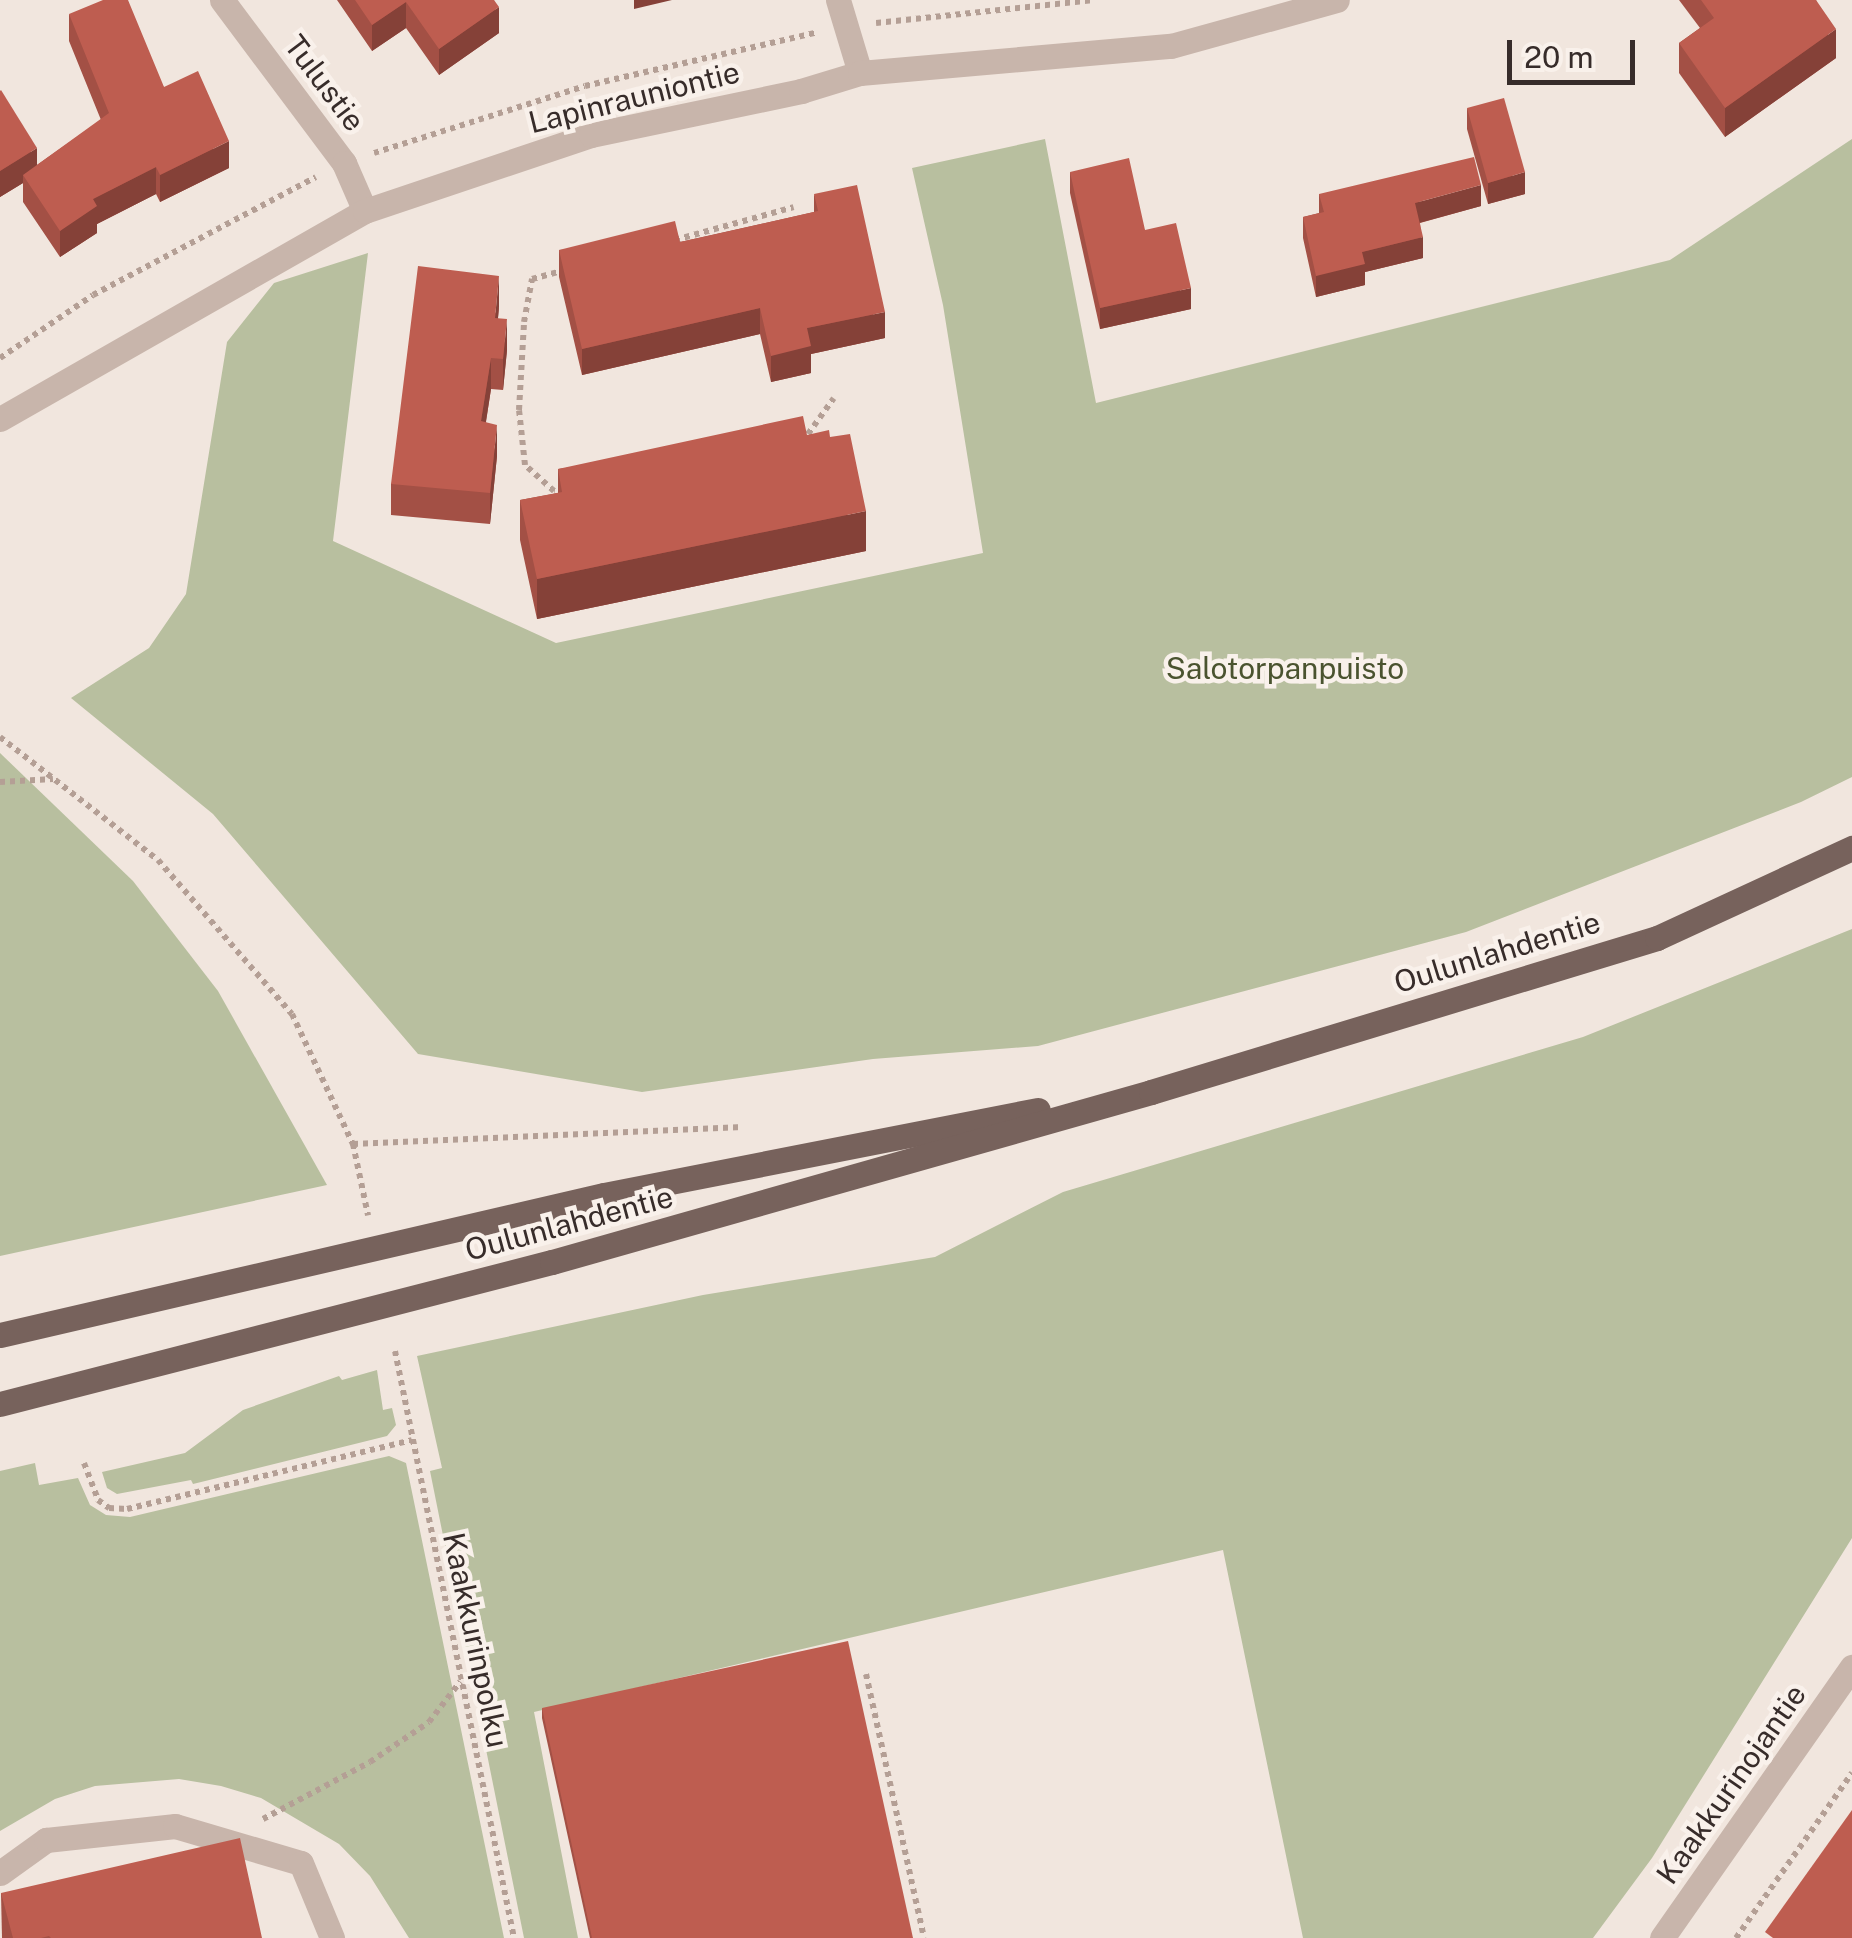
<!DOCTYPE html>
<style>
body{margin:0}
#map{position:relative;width:1852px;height:1938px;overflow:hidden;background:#f1e6de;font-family:"Public Sans",sans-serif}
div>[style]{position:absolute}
.green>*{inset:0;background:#b8bf9f}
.path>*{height:6px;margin-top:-3px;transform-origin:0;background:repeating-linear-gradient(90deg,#b49f95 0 5px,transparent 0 10px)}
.minor>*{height:25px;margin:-12.5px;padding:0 12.5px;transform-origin:12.5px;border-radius:12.5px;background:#c8b5ab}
.major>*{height:25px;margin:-12.5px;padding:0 12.5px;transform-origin:12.5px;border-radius:12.5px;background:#77625c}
.wall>*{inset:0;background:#a35045}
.shaded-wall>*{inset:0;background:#854138}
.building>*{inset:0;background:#be5d50}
span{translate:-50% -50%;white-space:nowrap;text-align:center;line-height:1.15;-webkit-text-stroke:9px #f9f1eb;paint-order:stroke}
.street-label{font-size:30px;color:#372c2a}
.park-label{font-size:30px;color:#4a532f}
.scale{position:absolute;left:1507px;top:40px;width:128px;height:45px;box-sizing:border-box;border:5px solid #372c2a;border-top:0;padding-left:12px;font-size:30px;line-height:35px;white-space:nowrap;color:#372c2a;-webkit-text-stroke:8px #f9f1eb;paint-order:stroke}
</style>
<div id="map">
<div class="green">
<div style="clip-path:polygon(1045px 139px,1096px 403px,1670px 260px,1852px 139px,1852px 777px,1801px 802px,1466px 932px,1038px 1046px,873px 1059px,642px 1092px,418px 1054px,213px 814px,71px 698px,149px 648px,186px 594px,227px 342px,274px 283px,368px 253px,333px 541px,556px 643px,983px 553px,943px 305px,912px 168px)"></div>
<div style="clip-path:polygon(0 753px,133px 881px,218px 991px,327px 1185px,0 1256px)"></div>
<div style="clip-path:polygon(1852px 929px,1852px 1538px,1652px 1858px,1593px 1938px,1303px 1938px,1223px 1550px,534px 1712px,578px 1938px,524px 1938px,430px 1471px,442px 1468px,417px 1356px,703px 1295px,935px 1257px,1063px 1192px,1583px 1037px)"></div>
<div style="clip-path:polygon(377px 1370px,383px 1410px,392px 1408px,396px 1425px,387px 1436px,193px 1484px,191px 1480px,117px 1494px,107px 1488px,102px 1472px,185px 1453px,243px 1410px,339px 1376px,342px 1380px)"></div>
<div style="clip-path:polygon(389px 1456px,406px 1463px,504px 1938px,409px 1938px,370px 1876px,339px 1844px,261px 1798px,221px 1786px,179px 1779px,95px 1786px,55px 1799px,0 1831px,0 1471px,35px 1463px,39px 1485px,78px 1478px,90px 1505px,106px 1515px,130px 1517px)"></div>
</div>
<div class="path">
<div style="left:876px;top:23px;width:219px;rotate:-6deg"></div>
<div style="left:374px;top:153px;width:221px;rotate:-17.6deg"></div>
<div style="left:585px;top:86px;width:236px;rotate:-13deg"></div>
<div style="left:675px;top:240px;width:123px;rotate:-15.5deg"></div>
<div style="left:0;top:358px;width:112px;rotate:-34.1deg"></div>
<div style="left:93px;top:295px;width:252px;rotate:-27.9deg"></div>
<div style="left:801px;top:437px;width:8px;rotate:-23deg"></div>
<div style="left:808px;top:434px;width:44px;rotate:-54.2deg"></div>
<div style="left:565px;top:489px;width:11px;rotate:170deg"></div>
<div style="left:554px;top:491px;width:39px;rotate:-138deg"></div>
<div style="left:525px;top:465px;width:55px;rotate:-96.2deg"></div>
<div style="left:519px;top:410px;width:88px;rotate:-86.7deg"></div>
<div style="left:524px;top:322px;width:44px;rotate:-79.5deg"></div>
<div style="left:532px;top:279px;width:35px;rotate:-15deg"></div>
<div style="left:0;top:737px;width:200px;rotate:37.9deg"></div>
<div style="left:158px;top:860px;width:204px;rotate:49deg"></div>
<div style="left:292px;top:1014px;width:144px;rotate:64.9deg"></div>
<div style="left:353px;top:1144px;width:73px;rotate:78.1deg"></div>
<div style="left:0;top:782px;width:53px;rotate:-3.2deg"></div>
<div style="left:353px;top:1144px;width:390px;rotate:-2.5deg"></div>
<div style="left:395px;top:1351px;width:599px;rotate:78.54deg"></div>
<div style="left:84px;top:1463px;width:40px;rotate:69deg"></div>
<div style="left:98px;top:1500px;width:14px;rotate:36deg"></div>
<div style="left:109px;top:1508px;width:18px;rotate:3deg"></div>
<div style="left:127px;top:1509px;width:293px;rotate:-13.6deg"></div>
<div style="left:866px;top:1674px;width:270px;rotate:77.6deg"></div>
<div style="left:263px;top:1819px;width:121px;rotate:-28deg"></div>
<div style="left:370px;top:1762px;width:71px;rotate:-34.1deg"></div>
<div style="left:429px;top:1722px;width:51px;rotate:-52.2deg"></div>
<div style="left:1736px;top:1938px;width:202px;rotate:-54.9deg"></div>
</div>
<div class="minor">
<div style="left:222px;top:0;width:204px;rotate:53.2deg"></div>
<div style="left:344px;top:163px;width:52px;rotate:66.4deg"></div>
<div style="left:838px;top:0;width:76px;rotate:73.2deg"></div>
<div style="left:0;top:419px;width:420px;rotate:-29.7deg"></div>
<div style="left:365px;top:211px;width:238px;rotate:-18.6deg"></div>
<div style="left:591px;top:135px;width:215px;rotate:-11.8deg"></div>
<div style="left:801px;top:91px;width:62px;rotate:-17deg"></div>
<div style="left:860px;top:73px;width:312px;rotate:-5deg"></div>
<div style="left:1171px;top:46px;width:172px;rotate:-15.5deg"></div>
<div style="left:0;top:1873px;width:57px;rotate:-35.7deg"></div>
<div style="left:46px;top:1840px;width:130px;rotate:-6.2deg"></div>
<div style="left:175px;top:1826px;width:131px;rotate:16.4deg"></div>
<div style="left:301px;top:1863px;width:81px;rotate:67.5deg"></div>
<div style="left:1662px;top:1938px;width:331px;rotate:-55deg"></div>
</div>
<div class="major">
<div style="left:0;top:1335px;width:620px;rotate:-13.05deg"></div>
<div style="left:604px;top:1195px;width:442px;rotate:-11.1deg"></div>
<div style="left:0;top:1404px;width:570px;rotate:-14.43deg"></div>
<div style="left:552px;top:1262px;width:623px;rotate:-15.84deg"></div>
<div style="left:1151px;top:1092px;width:529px;rotate:-16.93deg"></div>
<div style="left:1657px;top:938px;width:215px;rotate:-24.8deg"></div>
</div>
<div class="wall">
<div style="clip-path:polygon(337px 0,494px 0,499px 33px,439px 75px,406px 28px,372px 51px)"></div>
<div style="clip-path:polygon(1679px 0,1816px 0,1836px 58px,1725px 137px,1679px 73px,1679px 43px,1700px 28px)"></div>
<div style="clip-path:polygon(69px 14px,164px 87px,229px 168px,160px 202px,156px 194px,97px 224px,97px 233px,60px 257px,23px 202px,23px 183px,0 197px,0 91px,37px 165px,101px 120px,69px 41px)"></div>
<div style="clip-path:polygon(1467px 108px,1525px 194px,1488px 204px,1467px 129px)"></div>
<div style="clip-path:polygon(1070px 172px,1145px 230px,1191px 309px,1100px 329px,1070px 193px)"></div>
<div style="clip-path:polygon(814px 194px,885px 338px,811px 354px,811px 373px,771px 382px,760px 334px,582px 375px,559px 277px,559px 250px,680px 242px,814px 212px)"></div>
<div style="clip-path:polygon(1319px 194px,1481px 206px,1420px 223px,1423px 258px,1365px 272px,1365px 285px,1316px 297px,1303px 238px,1303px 217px,1319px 213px)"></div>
<div style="clip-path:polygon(499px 307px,498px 318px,507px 350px,503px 390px,491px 389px,486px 422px,497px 456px,490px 524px,391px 515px,391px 484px)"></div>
<div style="clip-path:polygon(807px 435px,866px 551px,537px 619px,520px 540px,520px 500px,558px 493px,558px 469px)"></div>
<div style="clip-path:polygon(542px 1708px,913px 1938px,590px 1938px,542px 1718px)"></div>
<div style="clip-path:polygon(1px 1893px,262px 1938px,2px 1938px)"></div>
</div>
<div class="shaded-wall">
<div style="clip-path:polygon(634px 0,672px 0,634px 9px)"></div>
<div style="clip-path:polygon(406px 2px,406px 28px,372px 51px,372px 25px)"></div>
<div style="clip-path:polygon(499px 7px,499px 33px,439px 75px,439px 49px)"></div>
<div style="clip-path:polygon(1836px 29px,1836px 58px,1725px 137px,1725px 108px)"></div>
<div style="clip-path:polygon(229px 141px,229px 168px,160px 202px,160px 175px)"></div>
<div style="clip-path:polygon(37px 148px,37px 174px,23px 175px,23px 183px,0 197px,0 171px)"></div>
<div style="clip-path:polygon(156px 167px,156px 194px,97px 224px,97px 233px,60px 257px,60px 231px,93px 199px)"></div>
<div style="clip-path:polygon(1525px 172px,1525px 194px,1488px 204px,1488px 183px)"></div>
<div style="clip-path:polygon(1481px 185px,1481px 206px,1415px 224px,1415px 203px)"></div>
<div style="clip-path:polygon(1423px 237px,1423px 258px,1365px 272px,1365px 285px,1316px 297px,1316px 276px,1362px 252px)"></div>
<div style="clip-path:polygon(499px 276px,499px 307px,495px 349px,495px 318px)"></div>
<div style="clip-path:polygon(1191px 288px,1191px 309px,1100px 329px,1100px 308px)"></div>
<div style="clip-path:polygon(760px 308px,760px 334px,582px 375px,582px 349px)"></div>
<div style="clip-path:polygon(885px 312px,885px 338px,811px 354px,811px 373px,771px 382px,771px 356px,807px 328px)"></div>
<div style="clip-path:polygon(507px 319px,507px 350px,503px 390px,503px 359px)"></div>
<div style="clip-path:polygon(491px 358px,491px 389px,481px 452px,481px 421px)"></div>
<div style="clip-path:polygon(497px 425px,497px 456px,490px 524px,490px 493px)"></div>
<div style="clip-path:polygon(866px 511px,866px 551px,537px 619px,537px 579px)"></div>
</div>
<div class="building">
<div style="clip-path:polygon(103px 0,128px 0,164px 87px,198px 71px,229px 141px,160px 175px,156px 167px,93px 199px,97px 206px,60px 231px,23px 175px,109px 113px,69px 14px)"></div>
<div style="clip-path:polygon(355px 0,494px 0,499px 7px,439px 49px,406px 2px,372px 25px)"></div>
<div style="clip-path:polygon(1701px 0,1816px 0,1836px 29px,1725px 108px,1679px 43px,1714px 18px)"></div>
<div style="clip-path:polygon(1px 90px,37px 148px,0 171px,0 91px)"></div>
<div style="clip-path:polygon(1504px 98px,1525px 172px,1488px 183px,1467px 108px)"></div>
<div style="clip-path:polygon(1474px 157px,1481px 185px,1415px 203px,1423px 237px,1362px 252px,1365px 264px,1316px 276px,1303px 217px,1324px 212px,1319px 194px)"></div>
<div style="clip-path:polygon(1129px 158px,1145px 230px,1176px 223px,1191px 288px,1100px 308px,1070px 172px)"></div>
<div style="clip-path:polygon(857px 185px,885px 312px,807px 328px,811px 346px,771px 356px,760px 308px,582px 349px,559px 250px,675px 221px,680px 242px,712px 235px,818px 211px,814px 194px)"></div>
<div style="clip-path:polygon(418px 266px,499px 276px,495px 318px,507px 319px,503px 359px,491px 358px,481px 421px,497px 425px,490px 493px,391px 484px)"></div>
<div style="clip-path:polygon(803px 416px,807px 435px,829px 430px,830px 437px,850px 434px,866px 511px,537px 579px,520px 500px,562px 492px,558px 469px)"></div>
<div style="clip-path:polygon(848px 1641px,913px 1938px,592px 1938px,542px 1708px)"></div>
<div style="clip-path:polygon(1852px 1810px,1852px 1938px,1773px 1938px,1765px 1932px)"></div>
<div style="clip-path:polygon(240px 1838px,262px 1938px,51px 1938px,49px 1936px,41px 1938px,13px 1938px,1px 1893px)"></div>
</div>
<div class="street-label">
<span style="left:325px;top:83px;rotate:53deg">Tulustie</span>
<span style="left:634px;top:97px;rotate:-14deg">Lapinrauniontie</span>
<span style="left:1497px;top:952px;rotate:-17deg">Oulunlahdentie</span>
<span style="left:569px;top:1223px;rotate:-15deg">Oulunlahdentie</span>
<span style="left:476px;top:1640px;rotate:78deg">Kaakkurinpolku</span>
<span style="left:1731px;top:1784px;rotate:-55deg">Kaakkurinojantie</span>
</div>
<div class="park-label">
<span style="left:1285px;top:668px">Salotorpanpuisto</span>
</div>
<div class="scale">20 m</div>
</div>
